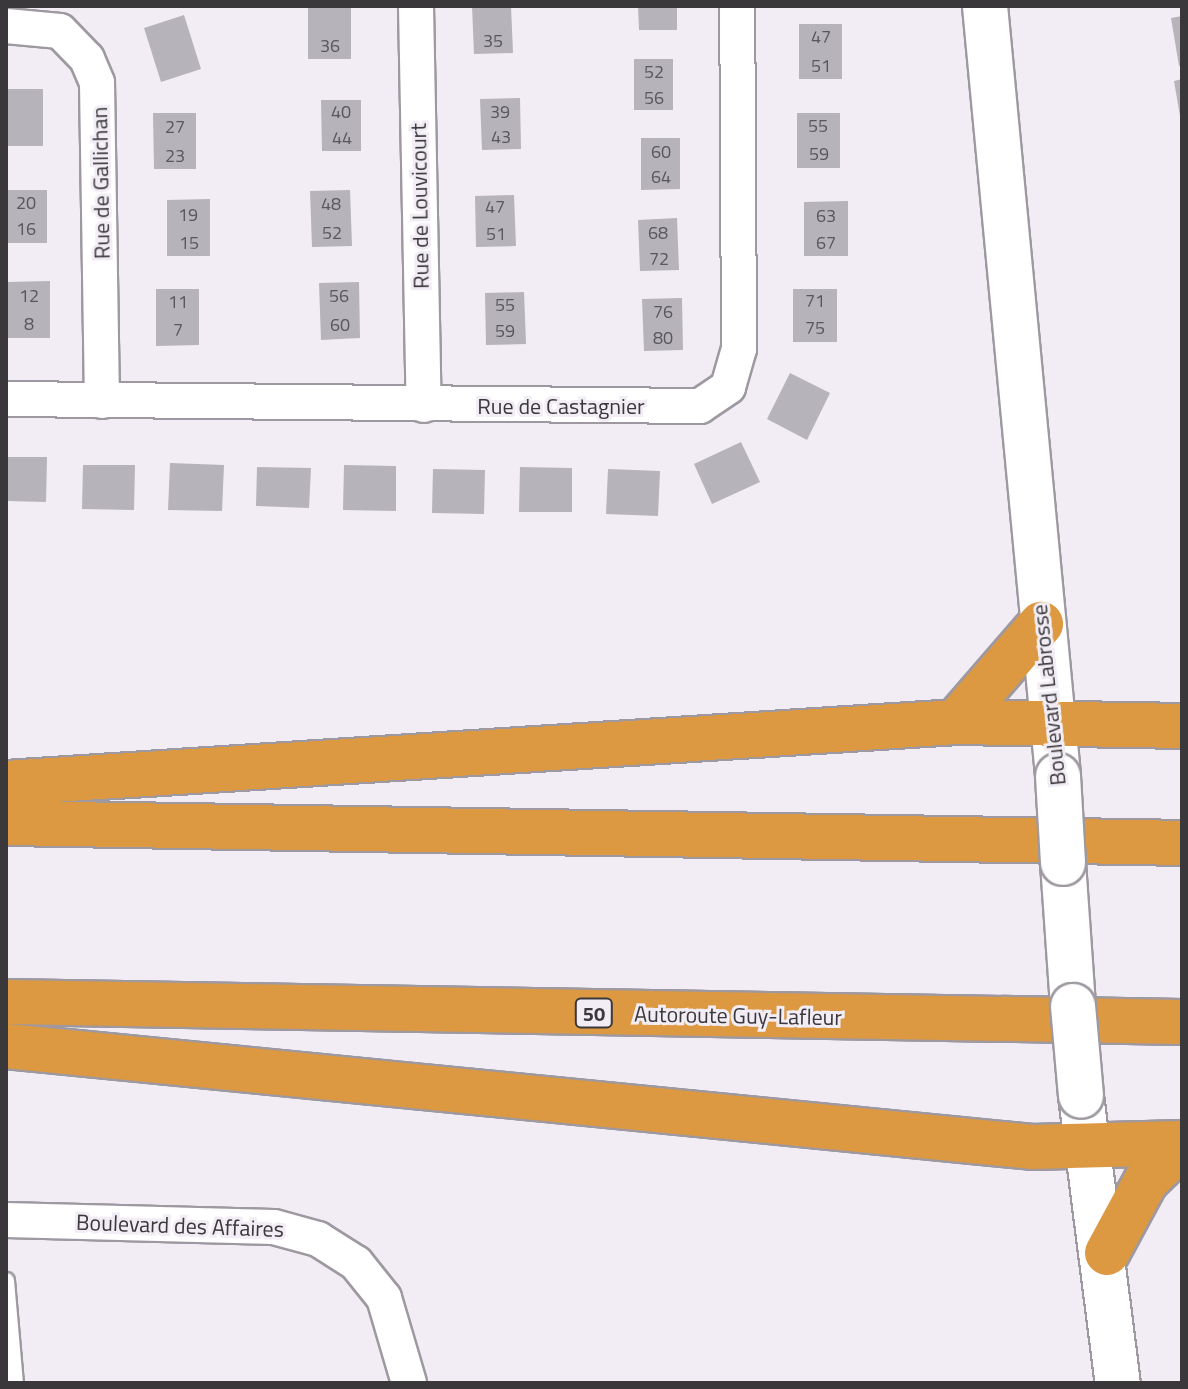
<!DOCTYPE html>
<style>
body{margin:0}
#map{position:relative;width:1188px;height:1389px;overflow:hidden;background:#f2edf5;font-family:"Titillium Web",sans-serif}
div>[style]{position:absolute}
.building>*{inset:0;background:#b7b3ba}
.roads{filter:drop-shadow(2px 0 #9e99a1) drop-shadow(-2px 0 #9e99a1) drop-shadow(0 2px #9e99a1) drop-shadow(0 -2px #9e99a1)}
.lane>*{height:16px;margin:-8px;padding:0 8px;transform-origin:8px;border-radius:8px;background:#fff}
.street>*{height:34px;margin:-17px;padding:0 17px;transform-origin:17px;border-radius:17px;background:#fff}
.secondary>*{height:44px;margin:-22px;padding:0 22px;transform-origin:22px;border-radius:22px;background:#fff}
.highway>*{height:44px;margin:-22px;padding:0 22px;transform-origin:22px;border-radius:22px;background:#dc9942}
.bridges{filter:drop-shadow(2px 0 #9e99a1) drop-shadow(-2px 0 #9e99a1) drop-shadow(0 2px #9e99a1) drop-shadow(0 -2px #9e99a1)}
.secondary-bridge>*{height:44px;margin:-22px;padding:0 22px;transform-origin:22px;border-radius:22px;background:#fff}
span{translate:-50% -50%;white-space:nowrap;text-align:center;line-height:1.15;-webkit-text-stroke:6px #f2edf5;paint-order:stroke}
.number-label{font-size:18px;color:#59575b}
.number-label span{-webkit-text-stroke-width:0}
.shield-label span{padding:2px 6px;background:#f2edf5;border:2px solid;border-radius:6px;-webkit-text-stroke-width:0}
.shield-label{font-size:20px;color:#3a383b;font-weight:700}
.street-label{font-size:22px;color:#3a383b}
.frame{position:absolute;inset:0;border:8px solid #3a383b;pointer-events:none}
</style>
<div id="map">
<div class="building">
<div style="clip-path:polygon(472px 6px,511px 6px,513px 53px,474px 54px)"></div>
<div style="clip-path:polygon(638px 6px,677px 6px,677px 30px,639px 30px)"></div>
<div style="clip-path:polygon(308px 7px,351px 7px,351px 59px,308px 59px)"></div>
<div style="clip-path:polygon(184px 15px,201px 69px,161px 82px,144px 28px)"></div>
<div style="clip-path:polygon(1182px 16px,1182px 65px,1179px 66px,1171px 18px)"></div>
<div style="clip-path:polygon(799px 24px,842px 24px,842px 79px,799px 79px)"></div>
<div style="clip-path:polygon(634px 59px,673px 59px,673px 110px,634px 110px)"></div>
<div style="clip-path:polygon(1182px 79px,1182px 116px,1180px 116px,1174px 81px)"></div>
<div style="clip-path:polygon(6px 89px,43px 89px,43px 146px,6px 146px)"></div>
<div style="clip-path:polygon(520px 98px,521px 149px,482px 150px,480px 99px)"></div>
<div style="clip-path:polygon(321px 100px,361px 100px,361px 151px,322px 151px)"></div>
<div style="clip-path:polygon(153px 113px,196px 113px,196px 169px,154px 169px)"></div>
<div style="clip-path:polygon(797px 113px,840px 113px,840px 168px,797px 168px)"></div>
<div style="clip-path:polygon(641px 138px,680px 138px,680px 189px,641px 190px)"></div>
<div style="clip-path:polygon(6px 190px,47px 190px,47px 243px,6px 243px)"></div>
<div style="clip-path:polygon(350px 190px,352px 246px,312px 247px,310px 191px)"></div>
<div style="clip-path:polygon(514px 195px,516px 246px,476px 247px,475px 196px)"></div>
<div style="clip-path:polygon(210px 199px,210px 256px,167px 256px,167px 200px)"></div>
<div style="clip-path:polygon(848px 201px,848px 256px,804px 256px,804px 202px)"></div>
<div style="clip-path:polygon(677px 218px,679px 270px,640px 271px,638px 220px)"></div>
<div style="clip-path:polygon(50px 281px,50px 338px,8px 338px,7px 282px)"></div>
<div style="clip-path:polygon(359px 282px,360px 338px,321px 340px,319px 283px)"></div>
<div style="clip-path:polygon(156px 289px,199px 289px,199px 345px,156px 346px)"></div>
<div style="clip-path:polygon(793px 289px,837px 289px,837px 342px,793px 342px)"></div>
<div style="clip-path:polygon(524px 292px,526px 344px,486px 345px,485px 293px)"></div>
<div style="clip-path:polygon(682px 298px,683px 350px,644px 351px,642px 299px)"></div>
<div style="clip-path:polygon(790px 373px,830px 393px,807px 440px,767px 419px)"></div>
<div style="clip-path:polygon(741px 442px,760px 482px,712px 504px,694px 464px)"></div>
<div style="clip-path:polygon(6px 457px,47px 457px,46px 502px,6px 501px)"></div>
<div style="clip-path:polygon(170px 463px,224px 465px,222px 511px,168px 510px)"></div>
<div style="clip-path:polygon(83px 465px,135px 465px,134px 510px,82px 509px)"></div>
<div style="clip-path:polygon(344px 465px,396px 466px,396px 511px,343px 510px)"></div>
<div style="clip-path:polygon(257px 467px,311px 468px,309px 508px,256px 506px)"></div>
<div style="clip-path:polygon(520px 467px,572px 468px,572px 512px,519px 512px)"></div>
<div style="clip-path:polygon(433px 469px,485px 470px,484px 514px,432px 513px)"></div>
<div style="clip-path:polygon(608px 469px,660px 471px,658px 516px,606px 514px)"></div>
</div>
<div class="roads">
<div class="lane">
<div style="left:6px;top:1281px;width:102px;rotate:85deg"></div>
</div>
<div class="street">
<div style="left:416px;top:6px;width:399px;rotate:88.9deg"></div>
<div style="left:6px;top:26px;width:54px;rotate:5.3deg"></div>
<div style="left:60px;top:31px;width:39px;rotate:46deg"></div>
<div style="left:87px;top:59px;width:26px;rotate:67deg"></div>
<div style="left:97px;top:83px;width:318px;rotate:89.1deg"></div>
<div style="left:6px;top:399px;width:694px;rotate:0.58deg"></div>
<div style="left:700px;top:406px;width:34px;rotate:-34deg"></div>
<div style="left:728px;top:387px;width:40px;rotate:-74deg"></div>
<div style="left:739px;top:349px;width:343px;rotate:-90.3deg"></div>
<div style="left:6px;top:1220px;width:268px;rotate:1.5deg"></div>
<div style="left:274px;top:1227px;width:46px;rotate:15.3deg"></div>
<div style="left:318px;top:1239px;width:45px;rotate:32.3deg"></div>
<div style="left:356px;top:1263px;width:45px;rotate:51.3deg"></div>
<div style="left:384px;top:1298px;width:89px;rotate:73.6deg"></div>
</div>
<div class="secondary">
<div style="left:985px;top:6px;width:773px;rotate:84.58deg"></div>
<div style="left:1063px;top:863px;width:143px;rotate:86deg"></div>
<div style="left:1081px;top:1096px;width:289px;rotate:82.7deg"></div>
</div>
<div class="highway">
<div style="left:956px;top:722px;width:130px;rotate:-49.1deg"></div>
<div style="left:6px;top:783px;width:952px;rotate:-3.67deg"></div>
<div style="left:956px;top:722px;width:226px;rotate:1deg"></div>
<div style="left:6px;top:823px;width:1176px;rotate:0.97deg"></div>
<div style="left:6px;top:1002px;width:1176px;rotate:0.97deg"></div>
<div style="left:6px;top:1046px;width:1031px;rotate:5.62deg"></div>
<div style="left:1032px;top:1147px;width:150px;rotate:-1.5deg"></div>
<div style="left:1107px;top:1253px;width:82px;rotate:-61.6deg"></div>
<div style="left:1146px;top:1181px;width:50px;rotate:-44.2deg"></div>
</div>
</div>
<div class="bridges">
<div class="secondary-bridge">
<div style="left:1058px;top:776px;width:87px;rotate:86.7deg"></div>
<div style="left:1073px;top:1006px;width:90px;rotate:84.9deg"></div>
</div>
</div>
<div class="number-label">
<span style="left:821px;top:37px">47</span>
<span style="left:493px;top:41px">35</span>
<span style="left:330px;top:46px">36</span>
<span style="left:821px;top:66px">51</span>
<span style="left:654px;top:72px">52</span>
<span style="left:654px;top:98px">56</span>
<span style="left:341px;top:112px">40</span>
<span style="left:500px;top:112px">39</span>
<span style="left:818px;top:126px">55</span>
<span style="left:175px;top:127px">27</span>
<span style="left:501px;top:137px">43</span>
<span style="left:342px;top:138px">44</span>
<span style="left:661px;top:152px">60</span>
<span style="left:819px;top:154px">59</span>
<span style="left:175px;top:156px">23</span>
<span style="left:661px;top:177px">64</span>
<span style="left:26px;top:203px">20</span>
<span style="left:331px;top:204px">48</span>
<span style="left:495px;top:207px">47</span>
<span style="left:188px;top:215px">19</span>
<span style="left:826px;top:216px">63</span>
<span style="left:26px;top:229px">16</span>
<span style="left:332px;top:233px">52</span>
<span style="left:658px;top:233px">68</span>
<span style="left:496px;top:234px">51</span>
<span style="left:189px;top:243px">15</span>
<span style="left:826px;top:243px">67</span>
<span style="left:659px;top:259px">72</span>
<span style="left:29px;top:296px">12</span>
<span style="left:339px;top:296px">56</span>
<span style="left:815px;top:301px">71</span>
<span style="left:178px;top:302px">11</span>
<span style="left:505px;top:305px">55</span>
<span style="left:663px;top:312px">76</span>
<span style="left:29px;top:324px">8</span>
<span style="left:340px;top:325px">60</span>
<span style="left:815px;top:328px">75</span>
<span style="left:178px;top:330px">7</span>
<span style="left:505px;top:331px">59</span>
<span style="left:663px;top:338px">80</span>
</div>
<div class="shield-label">
<span style="left:594px;top:1013px">50</span>
</div>
<div class="street-label">
<span style="left:101px;top:183px;rotate:-91deg">Rue de Gallichan</span>
<span style="left:420px;top:206px;rotate:-91deg">Rue de Louvicourt</span>
<span style="left:561px;top:407px">Rue de Castagnier</span>
<span style="left:1049px;top:695px;rotate:-96deg">Boulevard Labrosse</span>
<span style="left:738px;top:1016px;rotate:1deg">Autoroute Guy-Lafleur</span>
<span style="left:180px;top:1226px;rotate:2deg">Boulevard des Affaires</span>
</div>
<div class="frame"></div>
</div>
